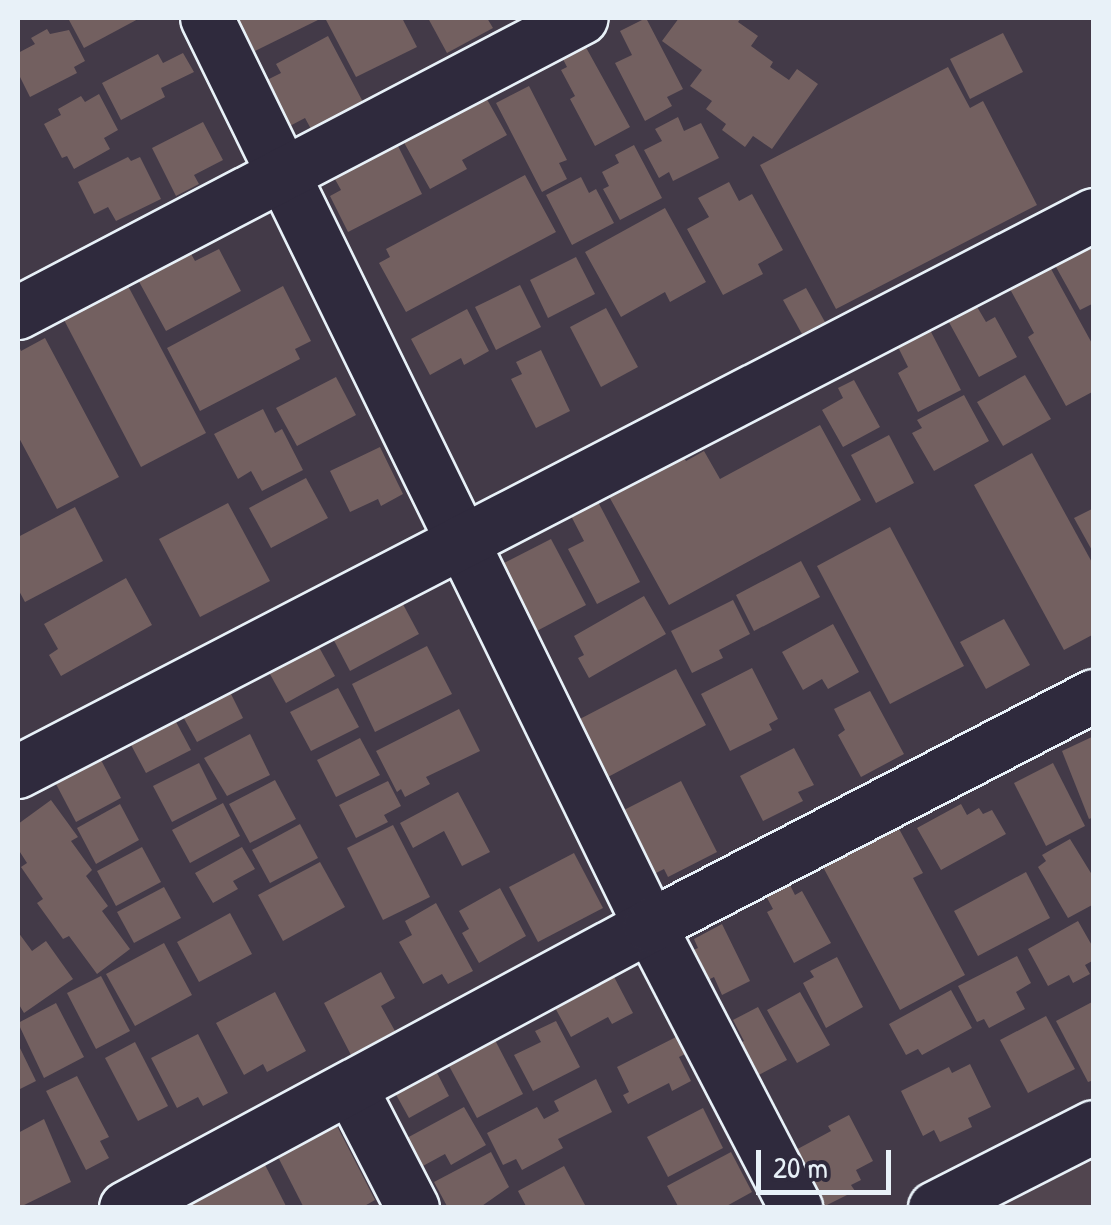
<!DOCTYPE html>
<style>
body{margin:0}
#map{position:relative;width:1111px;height:1225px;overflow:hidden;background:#433a48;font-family:"Patrick Hand",sans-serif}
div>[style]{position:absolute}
.built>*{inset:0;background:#51454f}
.building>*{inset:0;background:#736060}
.roads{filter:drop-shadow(2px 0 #e8f1f8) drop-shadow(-2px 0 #e8f1f8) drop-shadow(0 2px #e8f1f8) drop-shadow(0 -2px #e8f1f8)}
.minor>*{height:52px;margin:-26px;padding:0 26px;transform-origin:26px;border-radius:26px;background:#2f2a3d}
span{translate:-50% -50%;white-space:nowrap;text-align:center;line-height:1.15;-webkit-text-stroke:9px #2f2a3d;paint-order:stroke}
.frame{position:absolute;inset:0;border:20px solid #e8f1f8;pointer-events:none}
.scale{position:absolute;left:756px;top:1150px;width:135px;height:45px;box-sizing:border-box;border:5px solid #e8f1f8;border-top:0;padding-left:12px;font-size:30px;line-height:35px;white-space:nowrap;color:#e8f1f8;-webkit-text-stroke:8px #2f2a3d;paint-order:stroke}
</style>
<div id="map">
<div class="built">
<div style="clip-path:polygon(1093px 1150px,1093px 1207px,981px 1207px)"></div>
</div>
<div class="building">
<div style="clip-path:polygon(74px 18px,140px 18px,84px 48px,69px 20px)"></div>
<div style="clip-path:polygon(237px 18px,322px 18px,255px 51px)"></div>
<div style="clip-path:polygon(325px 18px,402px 18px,417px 47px,356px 77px)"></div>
<div style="clip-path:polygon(428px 18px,487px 18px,493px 28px,447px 53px)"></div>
<div style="clip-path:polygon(646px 18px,683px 89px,667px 97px,672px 106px,645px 121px,615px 63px,632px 55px,620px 31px)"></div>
<div style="clip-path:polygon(679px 18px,741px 18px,738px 22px,758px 36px,751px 46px,773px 62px,770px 67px,789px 80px,797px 69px,818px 84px,772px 149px,753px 136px,745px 147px,722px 130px,726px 124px,706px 109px,712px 101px,690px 86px,702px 70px,662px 41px)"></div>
<div style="clip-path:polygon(47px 29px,50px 34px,69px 30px,85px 61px,74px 67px,77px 73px,30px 97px,18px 73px,18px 53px,35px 44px,31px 38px)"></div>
<div style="clip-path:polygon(1003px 33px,1023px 72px,970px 99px,950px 59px)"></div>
<div style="clip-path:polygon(328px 36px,363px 102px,311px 129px,305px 118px,286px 128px,263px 82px,281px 73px,276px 64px)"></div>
<div style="clip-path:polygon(583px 42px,630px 127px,595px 146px,570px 99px,575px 96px,561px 70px,567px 67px,561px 55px)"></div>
<div style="clip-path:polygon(183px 53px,194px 72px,161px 88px,165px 97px,121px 120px,102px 83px,158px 54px,163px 63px)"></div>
<div style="clip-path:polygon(948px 67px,970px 108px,983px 101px,1037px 205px,836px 309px,760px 165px)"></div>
<div style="clip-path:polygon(529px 86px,567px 160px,559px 163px,567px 179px,542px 192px,496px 103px)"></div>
<div style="clip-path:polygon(99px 94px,118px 130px,104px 138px,110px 149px,74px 169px,67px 156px,62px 158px,44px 124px,61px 115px,58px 109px,81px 96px,85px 102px)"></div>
<div style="clip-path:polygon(484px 94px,507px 135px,462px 160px,467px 169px,430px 189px,402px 139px)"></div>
<div style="clip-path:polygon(678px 117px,684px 131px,701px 123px,719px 158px,673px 181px,669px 172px,659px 178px,644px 150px,662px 141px,655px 129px)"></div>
<div style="clip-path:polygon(203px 122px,223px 160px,194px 175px,199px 184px,176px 196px,152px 148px)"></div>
<div style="clip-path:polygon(395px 140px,422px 194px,348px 232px,330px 196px,341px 190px,331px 172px)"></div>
<div style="clip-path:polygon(634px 145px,662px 198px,620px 220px,603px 189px,609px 186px,602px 172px,619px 163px,615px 155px)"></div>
<div style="clip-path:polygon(128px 157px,131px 161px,140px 157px,161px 199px,116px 221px,108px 207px,94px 214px,78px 182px)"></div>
<div style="clip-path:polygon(525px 175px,556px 232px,406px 312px,379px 263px,390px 257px,386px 249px)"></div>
<div style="clip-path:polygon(581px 177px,589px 193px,596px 189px,614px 223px,572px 245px,546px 195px)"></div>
<div style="clip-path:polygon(729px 182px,739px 201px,752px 194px,783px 250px,758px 264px,763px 274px,723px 295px,687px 229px,709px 217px,698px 198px)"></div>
<div style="clip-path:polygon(665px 208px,706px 282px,670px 302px,665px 292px,621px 317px,585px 252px)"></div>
<div style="clip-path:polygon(1078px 244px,1082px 251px,1094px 245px,1094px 303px,1080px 310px,1051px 258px)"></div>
<div style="clip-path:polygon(219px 249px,241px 291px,166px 331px,137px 278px,189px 250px,195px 261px)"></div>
<div style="clip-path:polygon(576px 257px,595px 294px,548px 318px,530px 280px)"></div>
<div style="clip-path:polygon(1045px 258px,1094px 347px,1094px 391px,1066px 406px,1028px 337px,1034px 333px,1005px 280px)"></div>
<div style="clip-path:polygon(127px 284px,206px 433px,141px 467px,63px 318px)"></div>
<div style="clip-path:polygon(520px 285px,541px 327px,496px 350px,475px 307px)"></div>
<div style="clip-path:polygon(283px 286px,311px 341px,295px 349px,300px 359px,200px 411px,167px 348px)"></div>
<div style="clip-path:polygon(806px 288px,825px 322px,802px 334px,783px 300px)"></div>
<div style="clip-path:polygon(973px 300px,986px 322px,995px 317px,1017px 357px,979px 377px,945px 315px)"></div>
<div style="clip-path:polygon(606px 308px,638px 367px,601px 387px,570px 327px)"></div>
<div style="clip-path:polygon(467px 309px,489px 351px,464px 365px,461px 358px,430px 375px,411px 339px)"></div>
<div style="clip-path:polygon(929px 328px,961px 390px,918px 412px,898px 373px,908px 367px,897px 345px)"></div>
<div style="clip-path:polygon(45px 338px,119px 477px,57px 509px,18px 436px,18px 344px,21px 351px)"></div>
<div style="clip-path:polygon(541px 350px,570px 411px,536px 428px,511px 379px,522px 374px,516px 362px)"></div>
<div style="clip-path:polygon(1025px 375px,1051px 419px,1003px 446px,977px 402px)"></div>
<div style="clip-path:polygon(336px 377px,356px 415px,297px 446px,276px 408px)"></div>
<div style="clip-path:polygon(854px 380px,880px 427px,843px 447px,822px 410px,843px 398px,838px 388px)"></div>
<div style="clip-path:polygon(964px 395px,989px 441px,934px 471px,912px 433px,922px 428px,917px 420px)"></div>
<div style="clip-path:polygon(263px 409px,275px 433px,282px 429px,303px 470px,262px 491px,251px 471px,238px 479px,214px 434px)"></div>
<div style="clip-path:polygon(820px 425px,861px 500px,669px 605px,606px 491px,680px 451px,686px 461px,704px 451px,720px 479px)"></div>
<div style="clip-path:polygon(889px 435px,914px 483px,876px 503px,851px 455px)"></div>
<div style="clip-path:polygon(380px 447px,403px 494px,381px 506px,378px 499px,350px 512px,330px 471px)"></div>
<div style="clip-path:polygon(1032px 453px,1094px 566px,1094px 634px,1064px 650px,974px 485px)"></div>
<div style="clip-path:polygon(306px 478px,328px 518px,271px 548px,249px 508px)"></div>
<div style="clip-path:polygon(596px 498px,640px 582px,597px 604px,568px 549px,584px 541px,569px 512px)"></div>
<div style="clip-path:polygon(228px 503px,270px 581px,200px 617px,159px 539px)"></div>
<div style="clip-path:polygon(75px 507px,103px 561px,25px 602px,18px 589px,18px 537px)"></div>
<div style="clip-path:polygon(1094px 508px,1094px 554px,1074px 518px)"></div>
<div style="clip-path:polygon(890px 527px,964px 666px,890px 704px,817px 566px)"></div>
<div style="clip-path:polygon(551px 539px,586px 605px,533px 633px,498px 566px)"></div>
<div style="clip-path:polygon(801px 561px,820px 597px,754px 631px,736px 595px)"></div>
<div style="clip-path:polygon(126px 578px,152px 625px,61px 676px,49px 655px,58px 649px,44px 624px)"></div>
<div style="clip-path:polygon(398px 595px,419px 634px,350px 671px,329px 631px)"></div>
<div style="clip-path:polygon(644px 596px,666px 634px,589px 678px,578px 658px,584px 655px,574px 636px)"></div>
<div style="clip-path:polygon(733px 600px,750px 634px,719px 650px,723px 658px,692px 673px,671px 631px)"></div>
<div style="clip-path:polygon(1004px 619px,1030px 665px,986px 689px,960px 642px)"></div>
<div style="clip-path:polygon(833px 624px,859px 672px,828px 689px,822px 679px,803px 690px,782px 652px)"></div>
<div style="clip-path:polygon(315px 640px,335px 676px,286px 703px,266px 667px)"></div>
<div style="clip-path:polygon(427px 646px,452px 694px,375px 732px,352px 684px)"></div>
<div style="clip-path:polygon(752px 668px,778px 719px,769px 724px,772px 730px,730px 751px,701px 694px)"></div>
<div style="clip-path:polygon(676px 669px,706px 725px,606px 778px,576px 721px)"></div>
<div style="clip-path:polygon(228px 688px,243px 718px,197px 742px,181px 713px)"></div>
<div style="clip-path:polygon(338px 688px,359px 727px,311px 751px,290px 712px)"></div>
<div style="clip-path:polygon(870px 691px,904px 754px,861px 777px,838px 735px,845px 730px,834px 709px)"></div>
<div style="clip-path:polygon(459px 709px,480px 751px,426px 777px,430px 784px,405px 797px,401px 789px,397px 792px,376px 751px)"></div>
<div style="clip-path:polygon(175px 720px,191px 750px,146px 773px,130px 743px)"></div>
<div style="clip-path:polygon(250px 734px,270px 775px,227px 796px,204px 758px)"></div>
<div style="clip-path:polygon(1094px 736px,1094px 817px,1089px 819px,1062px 751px)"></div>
<div style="clip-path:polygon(360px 738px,380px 775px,336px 797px,317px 760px)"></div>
<div style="clip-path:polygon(794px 748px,814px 785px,798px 792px,803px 801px,763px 821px,740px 776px)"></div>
<div style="clip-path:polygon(101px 760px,121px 798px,76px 822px,56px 784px)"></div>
<div style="clip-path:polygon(199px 763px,217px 799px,172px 822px,153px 786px)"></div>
<div style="clip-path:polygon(1053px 763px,1085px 826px,1046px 846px,1014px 783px)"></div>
<div style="clip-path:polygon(275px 780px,296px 819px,250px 843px,229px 804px)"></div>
<div style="clip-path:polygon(388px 781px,401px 806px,384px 815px,388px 822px,356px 838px,339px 805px)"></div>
<div style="clip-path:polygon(681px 781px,717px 852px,668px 877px,664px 869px,648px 877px,623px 829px,632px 825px,624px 810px)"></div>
<div style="clip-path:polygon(458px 792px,490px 852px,462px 866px,444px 831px,413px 848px,400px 823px)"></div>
<div style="clip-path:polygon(51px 800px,78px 837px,71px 841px,92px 870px,86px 876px,108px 906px,102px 911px,130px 949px,97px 974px,69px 936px,63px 939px,37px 903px,43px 899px,21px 867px,27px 863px,18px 849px,18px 824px)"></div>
<div style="clip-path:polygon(223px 803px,240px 836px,190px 863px,172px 830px)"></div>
<div style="clip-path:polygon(120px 804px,139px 840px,96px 864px,77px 828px)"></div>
<div style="clip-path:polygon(961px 804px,967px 815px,979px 808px,983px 814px,992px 810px,1006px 834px,941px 870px,917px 828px)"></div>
<div style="clip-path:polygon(300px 824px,318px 858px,270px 883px,252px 850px)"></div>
<div style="clip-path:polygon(393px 825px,430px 897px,383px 920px,347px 848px)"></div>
<div style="clip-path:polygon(898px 827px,923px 873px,913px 878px,965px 975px,900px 1010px,823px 867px)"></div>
<div style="clip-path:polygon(1070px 839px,1094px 878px,1094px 904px,1068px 918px,1038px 867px,1046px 861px,1042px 855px)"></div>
<div style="clip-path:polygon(142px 847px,161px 882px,116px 906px,97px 871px)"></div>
<div style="clip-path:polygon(242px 847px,255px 869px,233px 881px,238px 889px,213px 903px,195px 873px)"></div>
<div style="clip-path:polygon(574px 853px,603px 908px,538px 942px,509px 887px)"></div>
<div style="clip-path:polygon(320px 862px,345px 907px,283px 941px,258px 895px)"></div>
<div style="clip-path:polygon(1026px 872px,1050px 918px,978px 956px,954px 911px)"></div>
<div style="clip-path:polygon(789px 883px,795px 895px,802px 891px,831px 943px,794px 963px,767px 912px,773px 909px,766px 896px)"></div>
<div style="clip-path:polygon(164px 887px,181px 918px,134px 943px,117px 912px)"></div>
<div style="clip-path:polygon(500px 888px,526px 936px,479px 963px,462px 933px,469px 929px,459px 911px)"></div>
<div style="clip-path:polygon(436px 903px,473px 971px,448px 984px,442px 974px,423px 984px,399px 942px,412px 935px,405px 921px)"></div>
<div style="clip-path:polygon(230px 913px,252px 954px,199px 982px,177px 942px)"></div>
<div style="clip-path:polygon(1078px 921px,1094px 949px,1094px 960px,1085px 965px,1090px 974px,1073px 983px,1069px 975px,1048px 986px,1028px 949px)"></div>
<div style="clip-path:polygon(722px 924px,750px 981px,722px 995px,714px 977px,704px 982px,689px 952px,698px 948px,694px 939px)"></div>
<div style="clip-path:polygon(18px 932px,32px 951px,46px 941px,73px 979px,24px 1013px,18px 1003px)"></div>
<div style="clip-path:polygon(164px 943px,192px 995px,135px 1026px,106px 974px)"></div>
<div style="clip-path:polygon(1017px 956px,1031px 983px,1016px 992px,1025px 1009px,989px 1028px,984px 1019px,977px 1022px,958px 986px)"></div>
<div style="clip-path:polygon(837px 957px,863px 1007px,826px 1028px,803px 983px,814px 977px,810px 971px)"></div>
<div style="clip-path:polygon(381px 972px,395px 998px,381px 1006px,395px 1031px,351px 1055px,324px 1003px)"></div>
<div style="clip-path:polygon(612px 973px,633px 1013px,612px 1024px,608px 1017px,571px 1037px,553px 1004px)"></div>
<div style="clip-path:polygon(101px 976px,130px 1031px,96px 1049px,67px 993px)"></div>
<div style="clip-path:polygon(951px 990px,972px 1028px,922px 1055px,918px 1049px,906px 1055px,889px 1024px)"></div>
<div style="clip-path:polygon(275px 992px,306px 1051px,267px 1072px,263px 1064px,244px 1075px,216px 1023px)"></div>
<div style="clip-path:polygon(800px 992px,830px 1045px,797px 1063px,767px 1010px)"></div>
<div style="clip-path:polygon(1094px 1001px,1094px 1080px,1088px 1082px,1056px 1021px)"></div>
<div style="clip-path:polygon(56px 1003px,84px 1057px,44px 1078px,18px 1023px)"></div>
<div style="clip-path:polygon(758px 1007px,787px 1060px,751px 1079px,734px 1046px,744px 1041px,733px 1020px)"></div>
<div style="clip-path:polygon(1046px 1016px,1075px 1069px,1028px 1093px,1000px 1040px)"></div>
<div style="clip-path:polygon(556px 1021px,580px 1067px,533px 1091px,514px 1055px,541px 1042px,535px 1031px)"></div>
<div style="clip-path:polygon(198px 1034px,228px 1093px,203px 1106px,198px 1097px,177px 1108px,151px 1058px)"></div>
<div style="clip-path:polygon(678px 1036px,687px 1053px,679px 1057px,691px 1081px,672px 1091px,669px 1083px,628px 1104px,623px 1095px,629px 1092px,617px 1067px)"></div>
<div style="clip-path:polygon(495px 1040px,523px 1094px,477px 1118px,448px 1064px)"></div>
<div style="clip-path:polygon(135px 1042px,168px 1106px,138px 1121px,105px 1058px)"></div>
<div style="clip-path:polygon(18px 1044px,36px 1081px,18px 1090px)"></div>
<div style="clip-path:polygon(970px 1064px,991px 1107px,968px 1118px,972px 1127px,940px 1142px,934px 1130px,923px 1136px,901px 1091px,949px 1067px,952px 1073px)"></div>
<div style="clip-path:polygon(435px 1069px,449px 1096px,409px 1118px,394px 1091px)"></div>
<div style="clip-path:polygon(77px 1076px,109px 1137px,100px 1141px,109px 1158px,86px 1170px,46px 1091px)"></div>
<div style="clip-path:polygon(596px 1079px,612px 1112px,558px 1139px,563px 1148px,522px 1170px,516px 1159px,503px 1165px,487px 1133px,537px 1107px,544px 1119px,559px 1111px,554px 1101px)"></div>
<div style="clip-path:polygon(464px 1107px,486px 1145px,451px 1165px,445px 1154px,421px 1167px,405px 1139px)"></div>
<div style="clip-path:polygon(703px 1108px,723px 1148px,668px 1177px,647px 1137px)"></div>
<div style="clip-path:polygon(849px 1115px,873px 1161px,856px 1170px,861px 1180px,851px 1185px,855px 1191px,821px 1208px,792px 1152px,831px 1131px,828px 1126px)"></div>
<div style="clip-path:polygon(44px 1119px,71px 1182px,18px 1208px,18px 1133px)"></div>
<div style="clip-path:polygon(336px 1124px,375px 1200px,361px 1208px,304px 1208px,277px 1155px)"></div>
<div style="clip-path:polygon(491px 1152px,509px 1187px,479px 1208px,448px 1208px,434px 1182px)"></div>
<div style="clip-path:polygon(731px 1152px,752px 1192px,723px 1208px,679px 1208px,667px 1186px)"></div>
<div style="clip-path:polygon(263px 1161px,287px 1208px,171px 1208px)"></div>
<div style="clip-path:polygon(564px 1166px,585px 1205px,527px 1208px,518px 1191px)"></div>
</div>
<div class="roads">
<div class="minor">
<div style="left:207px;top:18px;width:1010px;rotate:63.99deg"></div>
<div style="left:650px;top:926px;width:318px;rotate:62.6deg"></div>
<div style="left:18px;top:313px;width:636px;rotate:-27.61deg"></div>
<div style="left:18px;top:772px;width:1212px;rotate:-27.37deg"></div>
<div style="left:351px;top:1088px;width:135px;rotate:62.7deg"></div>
<div style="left:126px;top:1208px;width:595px;rotate:-28.29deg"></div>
<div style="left:650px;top:926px;width:500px;rotate:-27.38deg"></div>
<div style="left:935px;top:1208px;width:178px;rotate:-27deg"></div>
</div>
</div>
<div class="frame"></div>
<div class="scale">20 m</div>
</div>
